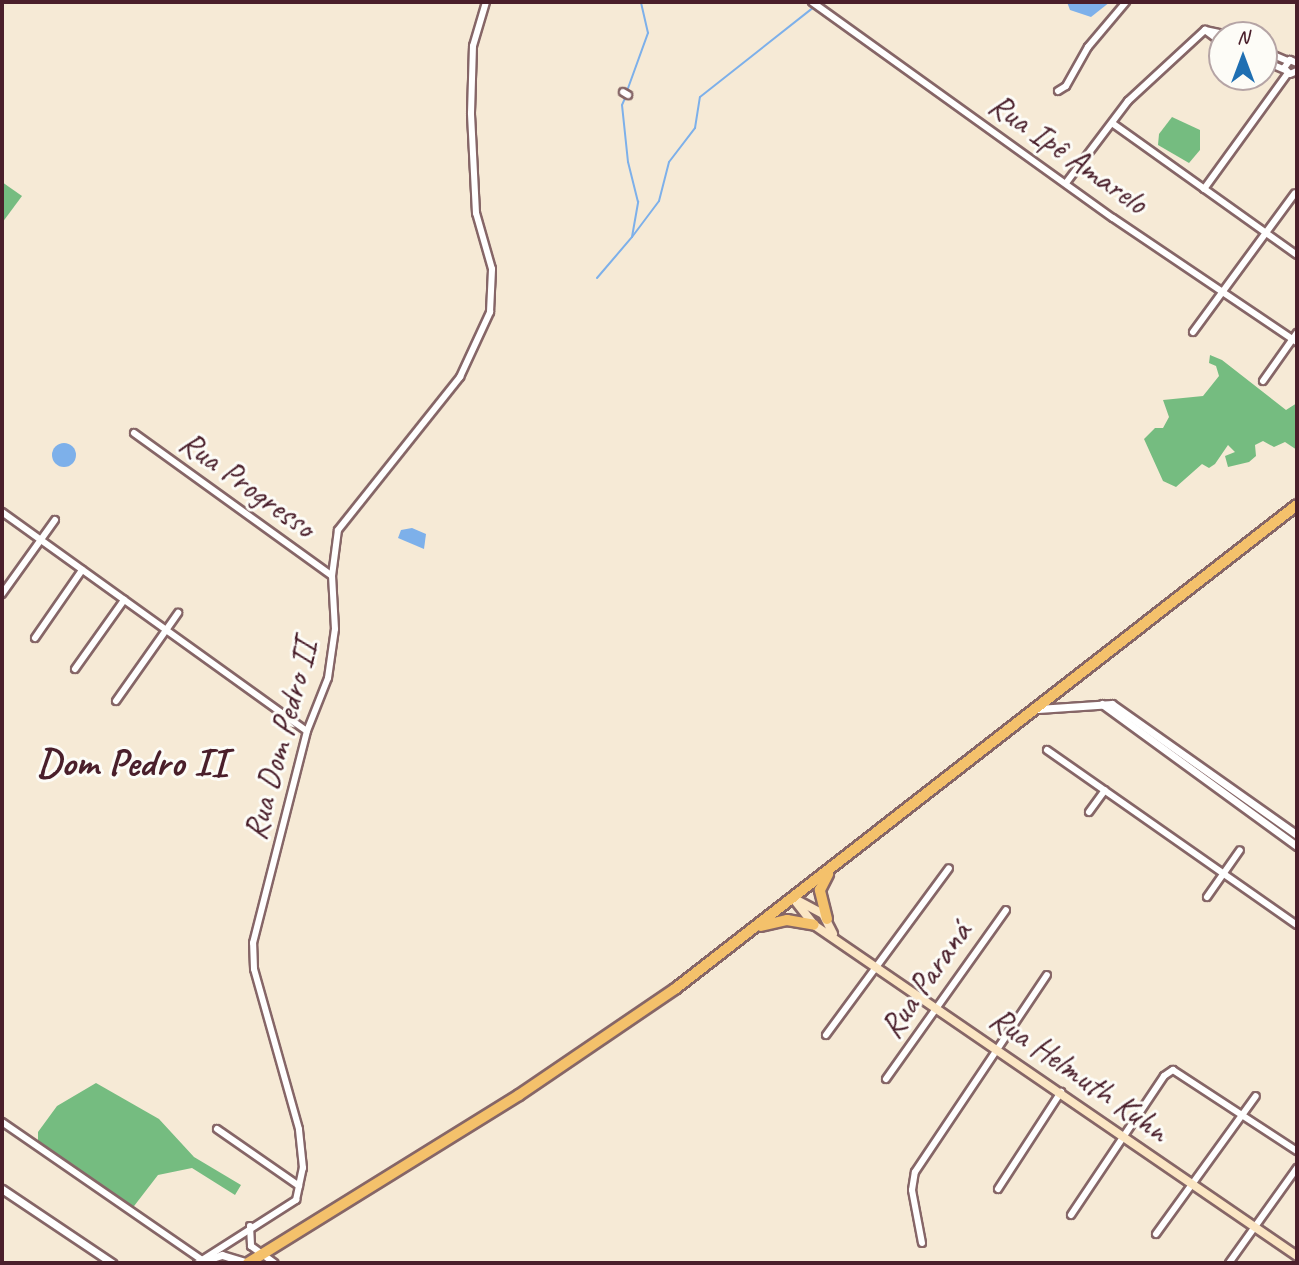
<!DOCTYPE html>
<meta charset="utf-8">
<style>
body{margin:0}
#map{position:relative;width:1299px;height:1265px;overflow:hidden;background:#f6ead6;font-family:Caveat,sans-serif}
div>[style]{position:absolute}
.forest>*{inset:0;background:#75bc80}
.water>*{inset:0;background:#7db0ea}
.round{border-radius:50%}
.stream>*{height:2px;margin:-1px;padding:0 1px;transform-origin:1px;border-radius:1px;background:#7db0ea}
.roads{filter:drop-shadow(2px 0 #866667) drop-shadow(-2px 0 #866667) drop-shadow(0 2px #866667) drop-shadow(0 -2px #866667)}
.minor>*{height:6px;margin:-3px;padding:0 3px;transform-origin:3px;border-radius:3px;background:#fff}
.tertiary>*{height:7px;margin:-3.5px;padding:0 3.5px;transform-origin:3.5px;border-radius:3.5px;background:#fff}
.secondary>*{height:8px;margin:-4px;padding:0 4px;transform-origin:4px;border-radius:4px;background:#fbe6c4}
.primary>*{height:10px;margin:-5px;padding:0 5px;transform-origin:5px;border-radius:5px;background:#f4c16b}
span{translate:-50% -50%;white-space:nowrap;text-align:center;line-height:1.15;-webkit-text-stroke:6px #fdfcf7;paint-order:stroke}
.street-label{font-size:33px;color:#4a1f2b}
.district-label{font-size:40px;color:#4a1f2b;font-weight:700}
.frame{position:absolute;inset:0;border:4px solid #4a1f2b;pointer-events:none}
.north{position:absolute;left:1208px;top:21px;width:70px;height:70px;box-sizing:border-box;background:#fdfcf7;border:2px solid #b5a4a5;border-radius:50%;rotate:0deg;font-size:19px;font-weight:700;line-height:28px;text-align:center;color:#4a1f2b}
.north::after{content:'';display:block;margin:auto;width:24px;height:32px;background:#1f6fb2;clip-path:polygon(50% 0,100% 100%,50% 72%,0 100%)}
</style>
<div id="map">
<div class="forest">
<div style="clip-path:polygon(1172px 117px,1200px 130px,1200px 150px,1189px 163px,1158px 145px,1159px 134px)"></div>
<div style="clip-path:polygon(2px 182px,22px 196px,2px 223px)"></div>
<div style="clip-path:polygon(1210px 355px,1222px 360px,1286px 410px,1297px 403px,1297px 450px,1285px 442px,1274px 447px,1263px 441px,1255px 445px,1256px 456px,1249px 462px,1228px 467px,1225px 456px,1235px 452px,1228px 445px,1215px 464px,1209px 468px,1202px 464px,1176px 487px,1163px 481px,1144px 439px,1155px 428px,1163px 428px,1169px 417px,1163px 400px,1203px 396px,1219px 376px,1216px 366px,1209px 363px)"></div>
<div style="clip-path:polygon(96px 1083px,159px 1119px,194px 1157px,241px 1185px,235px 1195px,192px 1168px,158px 1175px,131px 1210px,38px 1145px,38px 1132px,57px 1106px)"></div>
</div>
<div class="water">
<div style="clip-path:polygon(1067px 2px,1110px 2px,1091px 17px,1070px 10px)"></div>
<div class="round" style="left:52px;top:443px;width:24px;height:24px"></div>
<div style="clip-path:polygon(412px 528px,426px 534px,424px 549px,398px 538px,401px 530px)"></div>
</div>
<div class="stream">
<div style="left:627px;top:91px;width:62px;rotate:-70.1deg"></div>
<div style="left:648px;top:33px;width:32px;rotate:-103deg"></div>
<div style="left:632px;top:237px;width:45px;rotate:-53.1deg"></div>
<div style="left:659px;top:201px;width:40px;rotate:-75.6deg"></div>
<div style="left:669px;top:162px;width:43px;rotate:-52.6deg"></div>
<div style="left:695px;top:128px;width:31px;rotate:-81deg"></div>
<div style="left:700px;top:97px;width:145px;rotate:-38.3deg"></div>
<div style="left:597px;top:278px;width:54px;rotate:-49.5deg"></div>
<div style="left:632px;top:237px;width:36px;rotate:-80deg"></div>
<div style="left:638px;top:202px;width:41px;rotate:-104deg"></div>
<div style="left:628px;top:162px;width:57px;rotate:-96deg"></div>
<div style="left:622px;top:105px;width:10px;rotate:-66deg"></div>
</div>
<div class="roads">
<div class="minor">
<div style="left:812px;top:2px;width:370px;rotate:35.7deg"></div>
<div style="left:1113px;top:218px;width:222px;rotate:34deg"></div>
<div style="left:1205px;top:30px;width:21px;rotate:37deg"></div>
<div style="left:1264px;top:51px;width:25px;rotate:23deg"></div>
<div style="left:1264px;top:61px;width:23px;rotate:23deg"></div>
<div style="left:1297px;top:63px;width:8px;rotate:-157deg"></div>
<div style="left:1290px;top:60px;width:10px;rotate:127deg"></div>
<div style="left:1284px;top:68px;width:8px;rotate:45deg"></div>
<div style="left:1290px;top:74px;width:8px;rotate:-23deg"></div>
<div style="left:1058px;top:91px;width:9px;rotate:-32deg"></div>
<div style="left:1066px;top:86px;width:45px;rotate:-60.6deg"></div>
<div style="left:1088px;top:47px;width:59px;rotate:-49.8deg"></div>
<div style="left:623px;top:92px;width:6px;rotate:31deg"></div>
<div style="left:1112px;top:123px;width:227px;rotate:35.5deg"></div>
<div style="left:1066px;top:183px;width:103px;rotate:-52.9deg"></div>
<div style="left:1128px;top:101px;width:105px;rotate:-42.7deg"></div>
<div style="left:1205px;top:30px;width:24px;rotate:12deg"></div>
<div style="left:1204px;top:189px;width:143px;rotate:-54.1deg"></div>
<div style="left:1193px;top:332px;width:172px;rotate:-53.7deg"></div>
<div style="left:1263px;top:381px;width:59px;rotate:-54.7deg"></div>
<div style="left:134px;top:433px;width:244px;rotate:35.8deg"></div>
<div style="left:2px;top:512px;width:375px;rotate:35.7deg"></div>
<div style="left:2px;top:594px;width:91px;rotate:-54.4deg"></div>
<div style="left:35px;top:638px;width:83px;rotate:-55.3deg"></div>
<div style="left:75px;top:669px;width:85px;rotate:-54.6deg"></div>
<div style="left:116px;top:701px;width:108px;rotate:-54.8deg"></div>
<div style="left:1047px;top:750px;width:305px;rotate:35deg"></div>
<div style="left:1089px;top:812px;width:27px;rotate:-54deg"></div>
<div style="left:1207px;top:897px;width:57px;rotate:-54.9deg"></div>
<div style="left:826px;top:1035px;width:207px;rotate:-53.6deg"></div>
<div style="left:886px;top:1079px;width:207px;rotate:-54.6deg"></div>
<div style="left:2px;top:1122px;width:243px;rotate:34.6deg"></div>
<div style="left:202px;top:1260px;width:112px;rotate:-32.6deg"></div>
<div style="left:296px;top:1200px;width:33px;rotate:-78deg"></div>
<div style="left:303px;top:1168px;width:39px;rotate:-96deg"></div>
<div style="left:299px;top:1129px;width:166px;rotate:-105.7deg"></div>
<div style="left:254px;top:969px;width:26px;rotate:-92deg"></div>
<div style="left:253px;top:943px;width:219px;rotate:-75.7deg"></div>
<div style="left:307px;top:731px;width:57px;rotate:-68.4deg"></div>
<div style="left:328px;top:678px;width:49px;rotate:-81.9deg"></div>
<div style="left:335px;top:629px;width:53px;rotate:-93.2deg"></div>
<div style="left:332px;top:576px;width:46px;rotate:-82.6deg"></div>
<div style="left:338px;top:530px;width:196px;rotate:-51.4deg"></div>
<div style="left:460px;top:377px;width:72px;rotate:-65.2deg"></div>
<div style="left:490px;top:312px;width:43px;rotate:-87.3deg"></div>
<div style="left:492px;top:269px;width:58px;rotate:-105.9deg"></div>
<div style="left:476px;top:213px;width:100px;rotate:-92.9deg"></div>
<div style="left:471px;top:113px;width:67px;rotate:-88.3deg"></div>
<div style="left:473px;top:46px;width:46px;rotate:-73.5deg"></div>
<div style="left:217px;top:1129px;width:100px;rotate:34.8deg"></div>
<div style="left:998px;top:1189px;width:116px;rotate:-57deg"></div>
<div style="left:1071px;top:1215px;width:167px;rotate:-56.2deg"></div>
<div style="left:1164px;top:1076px;width:11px;rotate:-34deg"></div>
<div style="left:1173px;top:1070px;width:148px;rotate:33.2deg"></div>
<div style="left:250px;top:1226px;width:20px;rotate:87deg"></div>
<div style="left:251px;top:1246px;width:29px;rotate:36deg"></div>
<div style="left:1156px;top:1234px;width:170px;rotate:-54.1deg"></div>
<div style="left:922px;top:1243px;width:54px;rotate:-100.7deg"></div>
<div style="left:912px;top:1190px;width:18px;rotate:-81deg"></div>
<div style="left:915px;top:1172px;width:237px;rotate:-56.2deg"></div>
<div style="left:1229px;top:1263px;width:117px;rotate:-54.4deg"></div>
</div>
<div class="tertiary">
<div style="left:1102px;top:704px;width:241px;rotate:36.1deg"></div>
<div style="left:1038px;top:709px;width:74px;rotate:-3.9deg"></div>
<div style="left:1112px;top:704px;width:227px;rotate:35.3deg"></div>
<div style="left:2px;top:1189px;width:133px;rotate:33.9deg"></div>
<div style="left:197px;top:1263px;width:26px;rotate:-18deg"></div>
<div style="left:222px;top:1255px;width:27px;rotate:17deg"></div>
</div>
<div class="secondary">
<div style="left:793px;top:898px;width:34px;rotate:52deg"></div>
<div style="left:814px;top:925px;width:586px;rotate:34.42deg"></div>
<div style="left:793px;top:898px;width:34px;rotate:28deg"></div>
<div style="left:823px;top:914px;width:22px;rotate:63deg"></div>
</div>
<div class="primary">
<div style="left:827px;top:919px;width:30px;rotate:-104deg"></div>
<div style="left:820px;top:890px;width:18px;rotate:-63deg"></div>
<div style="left:761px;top:926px;width:27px;rotate:-13deg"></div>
<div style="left:787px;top:920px;width:27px;rotate:10deg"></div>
<div style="left:248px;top:1263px;width:319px;rotate:-31.8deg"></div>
<div style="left:519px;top:1095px;width:189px;rotate:-34.2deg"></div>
<div style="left:675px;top:989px;width:788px;rotate:-37.89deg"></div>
</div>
</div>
<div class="street-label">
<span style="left:1068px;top:154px;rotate:35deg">Rua Ipê Amarelo</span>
<span style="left:247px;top:485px;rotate:36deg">Rua Progresso</span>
<span style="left:281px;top:740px;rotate:-75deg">Rua Dom Pedro II</span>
<span style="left:926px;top:980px;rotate:-55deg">Rua Paraná</span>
<span style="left:1079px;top:1075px;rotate:35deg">Rua Helmuth Kuhn</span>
</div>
<div class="district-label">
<span style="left:132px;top:762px">Dom Pedro II</span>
</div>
<div class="frame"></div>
<div class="north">N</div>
</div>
